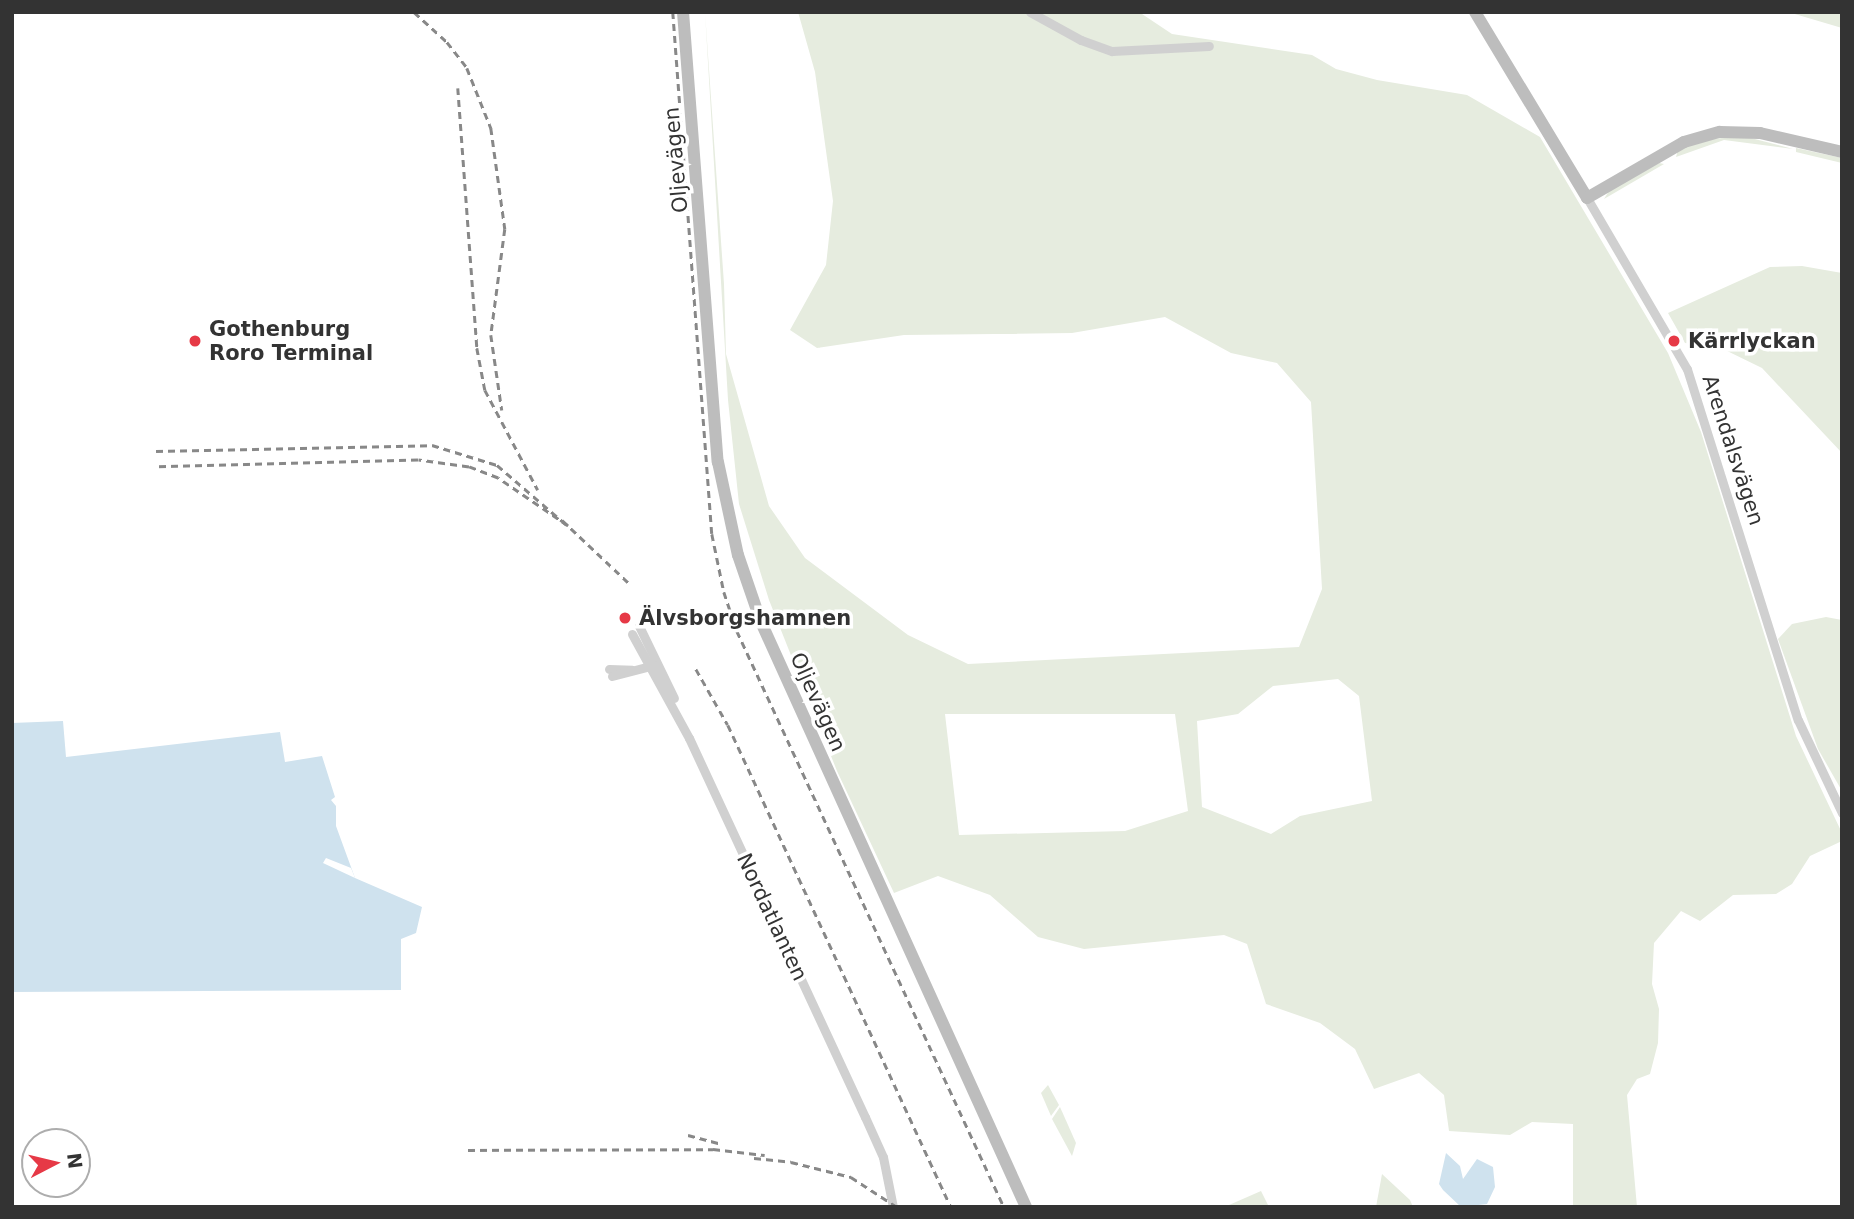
<!DOCTYPE html>
<meta charset="utf-8">
<style>
body{margin:0}
#map{position:relative;width:1854px;height:1219px;overflow:hidden;background:#fff;font-family:"DejaVu Sans",sans-serif}
div>[style]{position:absolute}
.green>*{inset:0;background:#e6ecdf}
.water>*{inset:0;background:#cfe2ee}
.pier>*{inset:0;background:#fff}
.street>*{height:9px;margin:-4.5px;padding:0 4.5px;transform-origin:4.5px;border-radius:4.5px;background:#d0d0d0}
.secondary>*{height:12px;margin:-6px;padding:0 6px;transform-origin:6px;border-radius:6px;background:#bdbdbd}
.rail>*{height:2.5px;margin-top:-1.25px;transform-origin:0;background:repeating-linear-gradient(90deg,#888 0 7px,transparent 0 12px)}
.dots>*{width:19px;height:19px;translate:-50% -50%;box-sizing:border-box;border:4px solid #fff;border-radius:50%}
span{translate:-50% -50%;white-space:nowrap;text-align:center;line-height:1.15;-webkit-text-stroke:7px #fff;paint-order:stroke}
.street-label{font-size:21px;color:#333}
.poi-label{font-size:21px;color:#333;font-weight:700}
.left{translate:0 -50%;text-align:left}
.frame{position:absolute;inset:0;border:14px solid #333;pointer-events:none}
.north{position:absolute;left:21px;top:1128px;width:70px;height:70px;box-sizing:border-box;background:#fff;border:2px solid #adadad;border-radius:50%;rotate:83deg;font-size:19px;font-weight:700;line-height:28px;text-align:center;color:#333}
.north::after{content:'';display:block;margin:auto;width:24px;height:32px;background:#e63946;clip-path:polygon(50% 0,100% 100%,50% 72%,0 100%)}
</style>
<div id="map">
<div class="green">
<div style="clip-path:polygon(evenodd,705px 12px,724px 284px,726px 354px,769px 506px,805px 558px,908px 635px,968px 664px,1299px 647px,1322px 589px,1311px 402px,1277px 363px,1231px 353px,1165px 317px,1072px 333px,904px 335px,817px 348px,790px 330px,826px 265px,833px 201px,815px 72px,798px 12px,1139px 12px,1172px 34px,1312px 55px,1336px 69px,1377px 80px,1467px 95px,1540px 137px,1668px 353px,1701px 432px,1796px 736px,1842px 833px,1842px 841px,1810px 856px,1792px 884px,1776px 894px,1733px 895px,1700px 921px,1681px 911px,1654px 943px,1652px 984px,1659px 1009px,1658px 1043px,1650px 1074px,1637px 1079px,1627px 1095px,1637px 1207px,1573px 1207px,1573px 1124px,1532px 1122px,1510px 1135px,1449px 1131px,1444px 1095px,1419px 1073px,1374px 1089px,1355px 1049px,1320px 1023px,1266px 1004px,1247px 944px,1224px 935px,1084px 949px,1038px 937px,990px 895px,938px 876px,894px 893px,837px 771px,769px 600px,739px 504px,728px 400px,705px 12px,1338px 679px,1359px 696px,1372px 801px,1300px 816px,1271px 834px,1202px 807px,1197px 721px,1238px 714px,1273px 686px,1338px 679px,705px 12px,945px 714px,1175px 714px,1188px 811px,1125px 831px,959px 835px,945px 714px)"></div>
<div style="clip-path:polygon(1788px 12px,1842px 12px,1842px 28px)"></div>
<div style="clip-path:polygon(1747px 137px,1793px 149px,1724px 140px,1676px 157px,1678px 150px,1703px 139px)"></div>
<div style="clip-path:polygon(1796px 148px,1842px 158px,1842px 163px,1796px 152px)"></div>
<div style="clip-path:polygon(1659px 163px,1664px 164px,1604px 199px,1609px 191px)"></div>
<div style="clip-path:polygon(1802px 266px,1842px 273px,1842px 453px,1762px 368px,1721px 348px,1685px 343px,1668px 313px,1770px 267px)"></div>
<div style="clip-path:polygon(1826px 617px,1842px 620px,1842px 791px,1818px 749px,1778px 639px,1792px 624px)"></div>
<div style="clip-path:polygon(1048px 1085px,1059px 1105px,1051px 1116px,1041px 1093px)"></div>
<div style="clip-path:polygon(1060px 1107px,1076px 1143px,1072px 1156px,1052px 1119px)"></div>
<div style="clip-path:polygon(1382px 1174px,1410px 1200px,1413px 1207px,1376px 1207px)"></div>
<div style="clip-path:polygon(1261px 1191px,1269px 1207px,1230px 1207px,1229px 1205px)"></div>
</div>
<div class="water">
<div style="clip-path:polygon(63px 721px,66px 757px,280px 732px,285px 762px,322px 756px,335px 797px,331px 800px,336px 806px,336px 826px,355px 878px,422px 907px,416px 933px,401px 939px,401px 990px,12px 992px,12px 723px)"></div>
<div style="clip-path:polygon(1446px 1153px,1460px 1166px,1463px 1179px,1477px 1159px,1493px 1167px,1495px 1187px,1487px 1204px,1461px 1207px,1443px 1190px,1439px 1184px)"></div>
</div>
<div class="pier">
<div style="clip-path:polygon(326px 858px,351px 868px,355px 878px,323px 863px)"></div>
</div>
<div class="street">
<div style="left:1030px;top:12px;width:58px;rotate:28.8deg"></div>
<div style="left:1081px;top:40px;width:33px;rotate:20deg"></div>
<div style="left:1112px;top:51px;width:97px;rotate:-3deg"></div>
<div style="left:1587px;top:198px;width:198px;rotate:59.7deg"></div>
<div style="left:1687px;top:369px;width:368px;rotate:72.5deg"></div>
<div style="left:1798px;top:720px;width:103px;rotate:64.7deg"></div>
<div style="left:639px;top:626px;width:80px;rotate:64.1deg"></div>
<div style="left:632px;top:634px;width:119px;rotate:61.3deg"></div>
<div style="left:689px;top:738px;width:418px;rotate:65.1deg"></div>
<div style="left:865px;top:1117px;width:44px;rotate:65.8deg"></div>
<div style="left:883px;top:1157px;width:51px;rotate:78.7deg"></div>
<div style="left:609px;top:669px;width:23px;rotate:2deg"></div>
<div style="left:612px;top:676px;width:43px;rotate:-14.7deg"></div>
</div>
<div class="secondary">
<div style="left:683px;top:12px;width:451px;rotate:85.6deg"></div>
<div style="left:718px;top:462px;width:95px;rotate:77.9deg"></div>
<div style="left:738px;top:555px;width:71px;rotate:71.1deg"></div>
<div style="left:761px;top:622px;width:642px;rotate:65.63deg"></div>
<div style="left:1475px;top:12px;width:217px;rotate:58.9deg"></div>
<div style="left:1587px;top:198px;width:112px;rotate:-30deg"></div>
<div style="left:1684px;top:142px;width:37px;rotate:-16deg"></div>
<div style="left:1720px;top:132px;width:40px;rotate:1.4deg"></div>
<div style="left:1760px;top:133px;width:84px;rotate:13deg"></div>
</div>
<div class="rail">
<div style="left:414px;top:12px;width:45px;rotate:42.3deg"></div>
<div style="left:447px;top:42px;width:33px;rotate:52deg"></div>
<div style="left:467px;top:68px;width:65px;rotate:68.2deg"></div>
<div style="left:491px;top:128px;width:102px;rotate:82.1deg"></div>
<div style="left:505px;top:229px;width:107px;rotate:97.5deg"></div>
<div style="left:491px;top:335px;width:76px;rotate:81.7deg"></div>
<div style="left:673px;top:12px;width:523px;rotate:85.73deg"></div>
<div style="left:712px;top:534px;width:59px;rotate:78.3deg"></div>
<div style="left:724px;top:592px;width:41px;rotate:71.6deg"></div>
<div style="left:737px;top:631px;width:635px;rotate:65.13deg"></div>
<div style="left:458px;top:88px;width:261px;rotate:85.8deg"></div>
<div style="left:477px;top:348px;width:43px;rotate:79.2deg"></div>
<div style="left:485px;top:390px;width:113px;rotate:62.1deg"></div>
<div style="left:156px;top:451px;width:276px;rotate:-1.2deg"></div>
<div style="left:432px;top:445px;width:68px;rotate:17.1deg"></div>
<div style="left:497px;top:465px;width:94px;rotate:40.7deg"></div>
<div style="left:568px;top:526px;width:85px;rotate:-145.6deg"></div>
<div style="left:498px;top:478px;width:31px;rotate:-159deg"></div>
<div style="left:469px;top:467px;width:51px;rotate:-172.2deg"></div>
<div style="left:418px;top:460px;width:261px;rotate:178.5deg"></div>
<div style="left:562px;top:520px;width:95px;rotate:43.3deg"></div>
<div style="left:696px;top:669px;width:64px;rotate:60.3deg"></div>
<div style="left:728px;top:725px;width:531px;rotate:65.17deg"></div>
<div style="left:688px;top:1135px;width:35px;rotate:15deg"></div>
<div style="left:468px;top:1150px;width:245px;rotate:-0.2deg"></div>
<div style="left:713px;top:1149px;width:52px;rotate:6.6deg"></div>
<div style="left:754px;top:1158px;width:37px;rotate:6deg"></div>
<div style="left:791px;top:1162px;width:62px;rotate:14deg"></div>
<div style="left:851px;top:1177px;width:55px;rotate:33.1deg"></div>
</div>
<div class="dots">
<div style="left:195px;top:341px;background:#e63946"></div>
<div style="left:1674px;top:341px;background:#e63946"></div>
<div style="left:625px;top:618px;background:#e63946"></div>
</div>
<div class="street-label">
<span style="left:676px;top:160px;rotate:-95deg">Oljevägen</span>
<span style="left:1733px;top:450px;rotate:72deg">Arendalsvägen</span>
<span style="left:818px;top:702px;rotate:66deg">Oljevägen</span>
<span style="left:772px;top:917px;rotate:65deg">Nordatlanten</span>
</div>
<div class="poi-label">
<span class="left" style="left:209px;top:341px">Gothenburg<br>Roro Terminal</span>
<span class="left" style="left:1688px;top:341px">Kärrlyckan</span>
<span class="left" style="left:639px;top:618px">Älvsborgshamnen</span>
</div>
<div class="frame"></div>
<div class="north">N</div>
</div>
